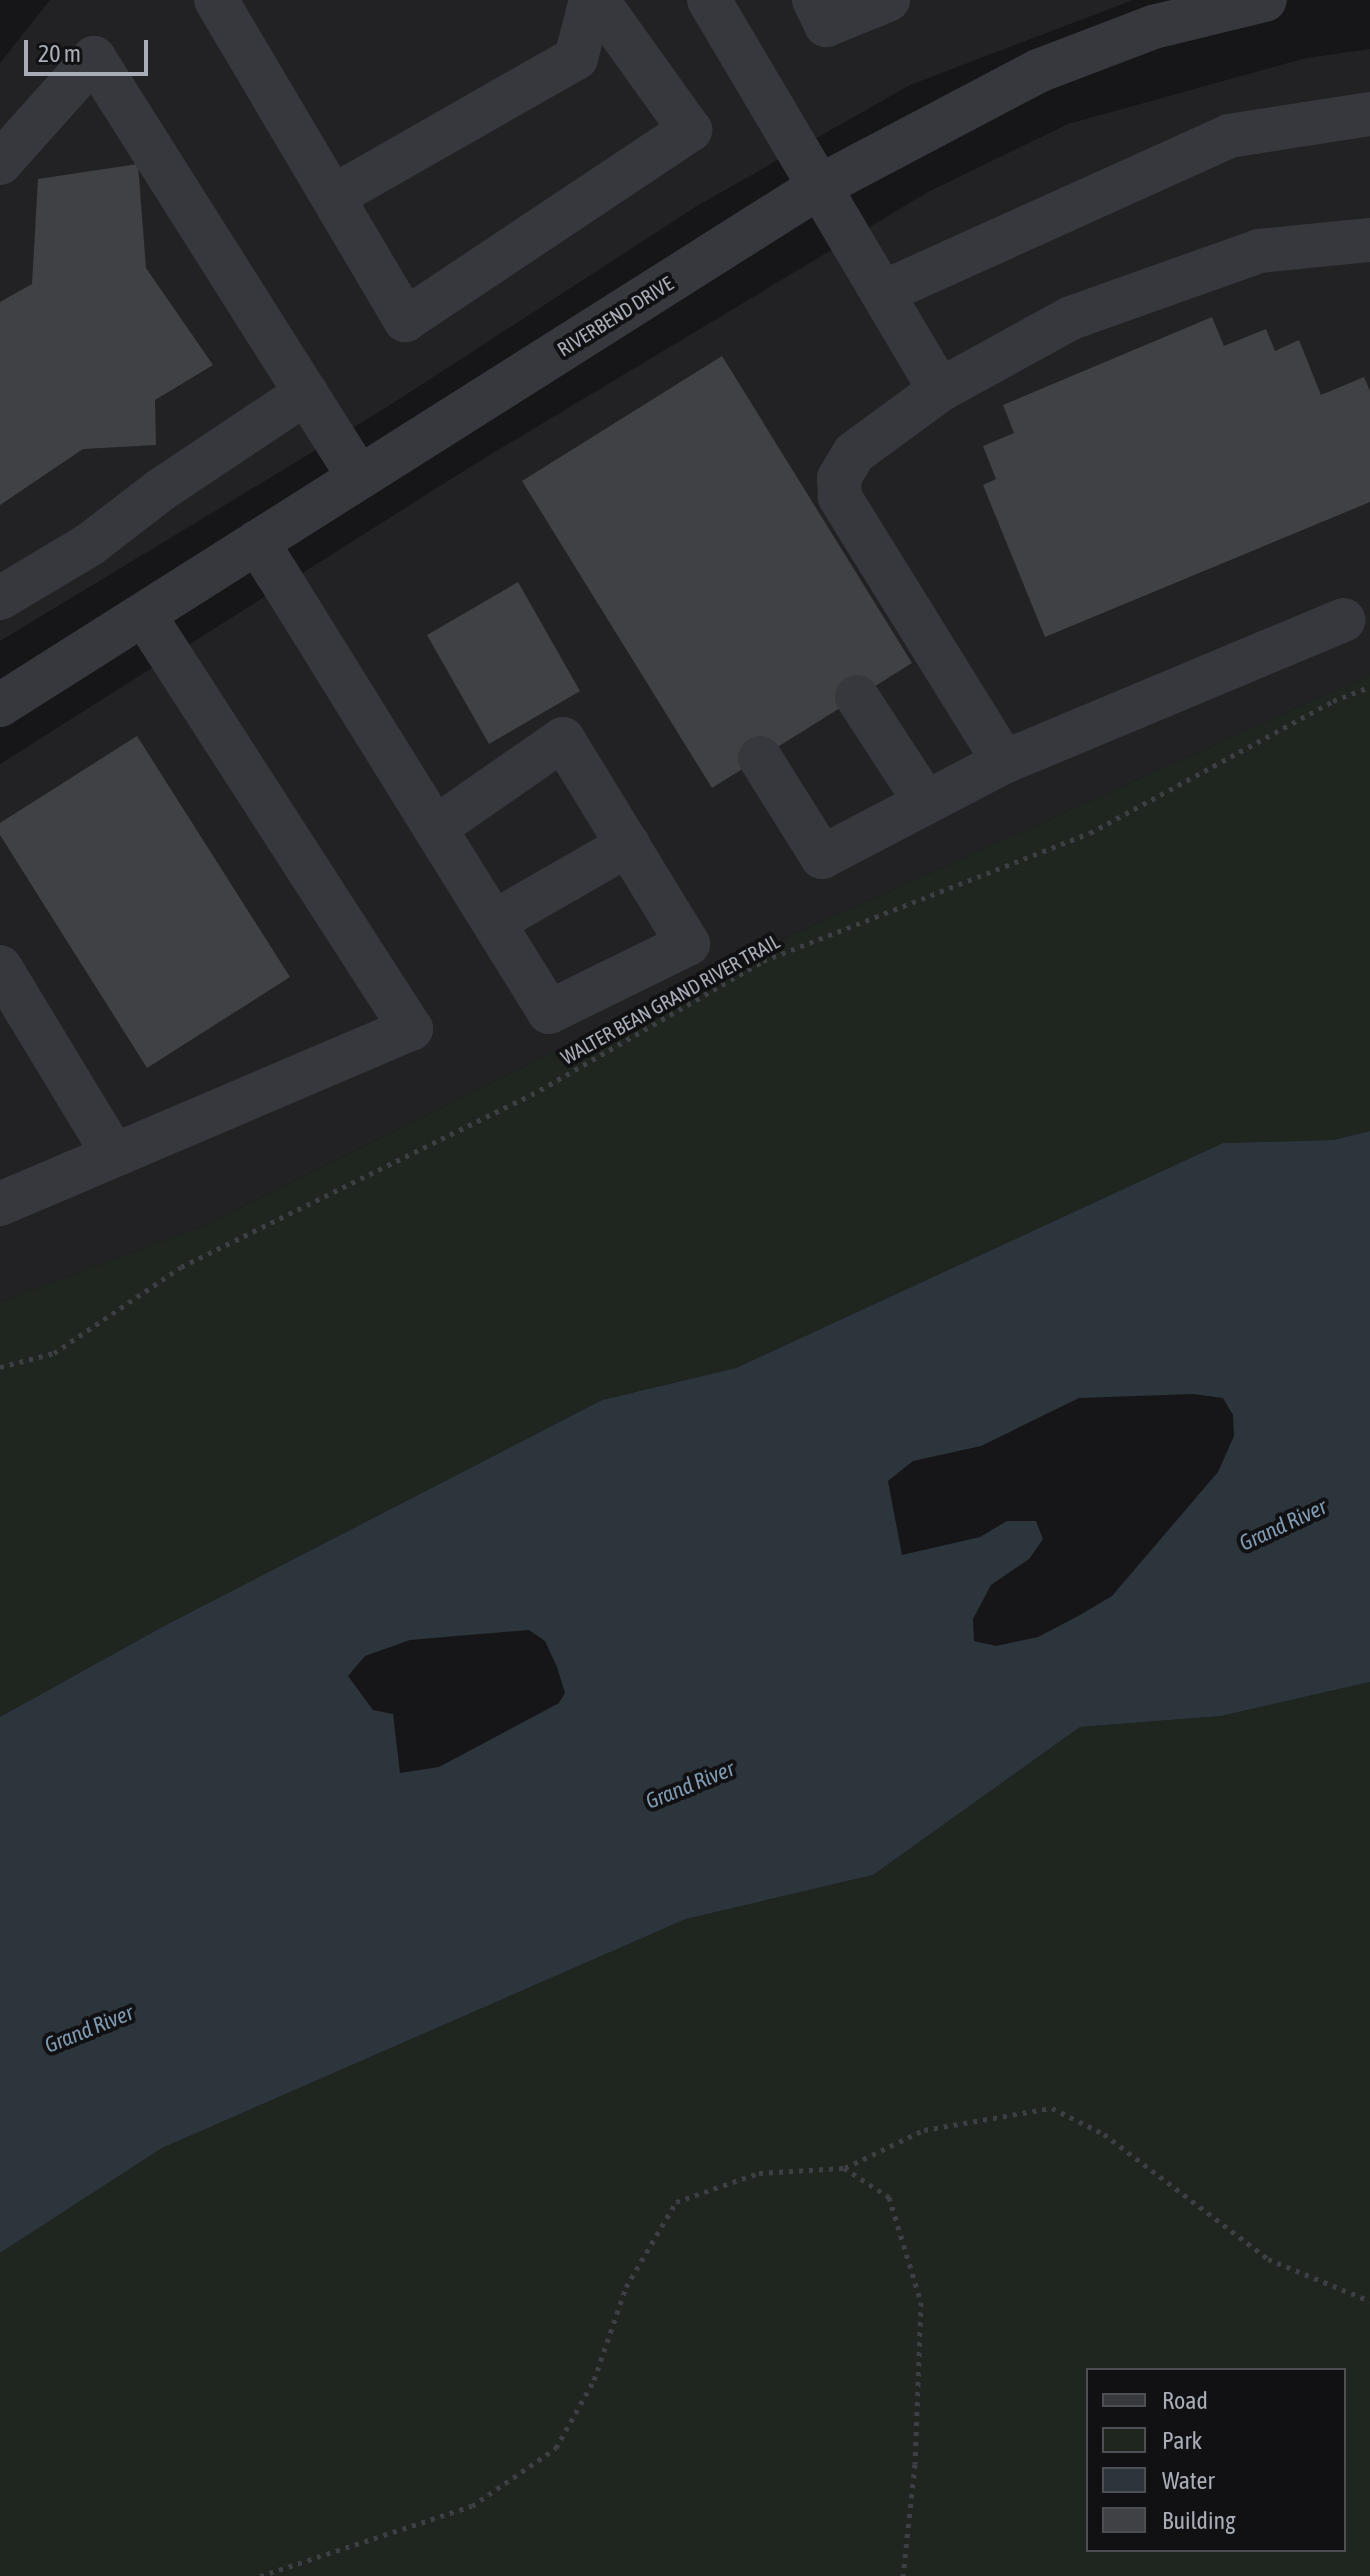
<!DOCTYPE html>
<style>
body{margin:0}
#map{position:relative;width:1370px;height:2576px;overflow:hidden;background:#161618;font-family:"Asap Condensed",sans-serif}
div>[style]{position:absolute}
.built>*{inset:0;background:#222225}
.green>*{inset:0;background:#1e261f}
.water>*{inset:0;background:#2c353c}
.building>*{inset:0;background:#404145}
.path>*{height:5px;margin-top:-2.5px;transform-origin:0;background:repeating-linear-gradient(90deg,#3d3f44 0 4px,transparent 0 10px)}
.minor>*{height:44px;margin:-22px;padding:0 22px;transform-origin:22px;border-radius:22px;background:#37383d}
span{translate:-50% -50%;white-space:nowrap;text-align:center;line-height:1.15;-webkit-text-stroke:8px #111113;paint-order:stroke}
.street-label{font-size:20px;color:#a8adb8}
.water-label{font-size:22px;color:#7f9bb3;font-style:italic}
.legend{position:absolute;left:1086px;top:2368px;width:260px;height:184px;box-sizing:border-box;background:#111113;border:2px solid #4d4f55;margin:0;padding:10px 14px;list-style:none;font-size:24px;color:#a8adb8}
.legend li{display:flex;align-items:center;gap:16px;height:40px}
.legend b{width:40px;border:2px solid #4d4f55}
.scale{position:absolute;left:24px;top:40px;width:124px;height:36px;box-sizing:border-box;border:4px solid #a8adb8;border-top:0;padding-left:10px;font-size:24px;line-height:28px;white-space:nowrap;color:#a8adb8;-webkit-text-stroke:6px #111113;paint-order:stroke}
</style>
<div id="map">
<div class="built">
<div style="clip-path:polygon(50px 0,1133px 0,910px 85px,697px 206px,387px 407px,0 641px,0 63px)"></div>
<div style="clip-path:polygon(1370px 49px,1370px 675px,774px 943px,203px 1226px,0 1302px,0 764px,478px 462px,928px 192px,1068px 124px,1306px 58px)"></div>
</div>
<div class="green">
<div style="clip-path:polygon(1370px 675px,1370px 1131px,1333px 1140px,1223px 1143px,736px 1368px,602px 1400px,164px 1626px,0 1717px,0 1302px,203px 1226px,774px 943px)"></div>
<div style="clip-path:polygon(evenodd,1370px 1682px,1370px 2576px,0 2576px,0 2253px,162px 2148px,686px 1919px,873px 1875px,1080px 1727px,1221px 1716px,1370px 1682px,1088px 2370px,1344px 2370px,1344px 2550px,1088px 2550px,1088px 2370px)"></div>
</div>
<div class="water">
<div style="clip-path:polygon(evenodd,1370px 1131px,1370px 1682px,1221px 1716px,1080px 1727px,873px 1875px,686px 1919px,162px 2148px,0 2253px,0 1717px,164px 1626px,602px 1400px,736px 1368px,1223px 1143px,1333px 1140px,1370px 1131px,1193px 1394px,1223px 1398px,1233px 1415px,1234px 1436px,1218px 1472px,1112px 1596px,1080px 1615px,1038px 1637px,996px 1646px,974px 1641px,973px 1619px,991px 1585px,1029px 1559px,1043px 1539px,1036px 1521px,1007px 1521px,980px 1537px,902px 1555px,888px 1481px,913px 1461px,981px 1446px,1079px 1398px,1193px 1394px,1370px 1131px,529px 1630px,545px 1641px,557px 1667px,565px 1693px,559px 1703px,439px 1767px,400px 1773px,393px 1714px,373px 1710px,348px 1676px,365px 1656px,410px 1640px,529px 1630px)"></div>
</div>
<div class="building">
<div style="clip-path:polygon(138px 164px,146px 268px,213px 365px,155px 400px,156px 445px,83px 449px,0 505px,0 302px,32px 284px,38px 179px)"></div>
<div style="clip-path:polygon(1212px 317px,1224px 346px,1266px 329px,1275px 351px,1299px 340px,1321px 395px,1364px 377px,1370px 391px,1370px 502px,1045px 637px,983px 485px,996px 479px,983px 446px,1014px 433px,1003px 405px)"></div>
<div style="clip-path:polygon(722px 356px,912px 663px,712px 788px,522px 481px)"></div>
<div style="clip-path:polygon(518px 582px,580px 691px,489px 744px,427px 635px)"></div>
<div style="clip-path:polygon(137px 736px,290px 977px,147px 1068px,0 835px,0 823px)"></div>
</div>
<div class="path">
<div style="left:0;top:1367px;width:56px;rotate:-14.5deg"></div>
<div style="left:54px;top:1353px;width:153px;rotate:-34.1deg"></div>
<div style="left:181px;top:1267px;width:400px;rotate:-26.2deg"></div>
<div style="left:540px;top:1090px;width:258px;rotate:-30deg"></div>
<div style="left:763px;top:961px;width:351px;rotate:-21.4deg"></div>
<div style="left:1090px;top:833px;width:277px;rotate:-28.5deg"></div>
<div style="left:1333px;top:701px;width:40px;rotate:-21deg"></div>
<div style="left:845px;top:2168px;width:88px;rotate:-25.7deg"></div>
<div style="left:924px;top:2130px;width:130px;rotate:-9.8deg"></div>
<div style="left:1052px;top:2108px;width:58px;rotate:26.6deg"></div>
<div style="left:1104px;top:2134px;width:206px;rotate:37.3deg"></div>
<div style="left:1268px;top:2259px;width:110px;rotate:22.4deg"></div>
<div style="left:260px;top:2576px;width:223px;rotate:-18.3deg"></div>
<div style="left:472px;top:2506px;width:102px;rotate:-34.6deg"></div>
<div style="left:556px;top:2448px;width:78px;rotate:-60.8deg"></div>
<div style="left:594px;top:2380px;width:98px;rotate:-71deg"></div>
<div style="left:626px;top:2287px;width:99px;rotate:-59.5deg"></div>
<div style="left:676px;top:2202px;width:88px;rotate:-19.3deg"></div>
<div style="left:759px;top:2173px;width:85px;rotate:-3.4deg"></div>
<div style="left:844px;top:2168px;width:54px;rotate:32.8deg"></div>
<div style="left:889px;top:2197px;width:110px;rotate:73.1deg"></div>
<div style="left:921px;top:2302px;width:162px;rotate:92.1deg"></div>
<div style="left:915px;top:2464px;width:113px;rotate:96.1deg"></div>
</div>
<div class="minor">
<div style="left:216px;top:0;width:372px;rotate:59.4deg"></div>
<div style="left:405px;top:320px;width:343px;rotate:-33.7deg"></div>
<div style="left:690px;top:130px;width:160px;rotate:-125.6deg"></div>
<div style="left:709px;top:0;width:453px;rotate:59.4deg"></div>
<div style="left:814px;top:0;width:28px;rotate:64deg"></div>
<div style="left:826px;top:25px;width:67px;rotate:-22deg"></div>
<div style="left:0;top:163px;width:141px;rotate:-48.2deg"></div>
<div style="left:94px;top:58px;width:496px;rotate:57.7deg"></div>
<div style="left:334px;top:196px;width:279px;rotate:-29.7deg"></div>
<div style="left:576px;top:58px;width:60px;rotate:-75.5deg"></div>
<div style="left:884px;top:292px;width:379px;rotate:-24.3deg"></div>
<div style="left:1229px;top:136px;width:143px;rotate:-8.9deg"></div>
<div style="left:257px;top:542px;width:36px;rotate:58deg"></div>
<div style="left:276px;top:572px;width:518px;rotate:58.18deg"></div>
<div style="left:549px;top:1012px;width:155px;rotate:-26.1deg"></div>
<div style="left:688px;top:944px;width:240px;rotate:-121.4deg"></div>
<div style="left:563px;top:739px;width:156px;rotate:145.2deg"></div>
<div style="left:0;top:598px;width:104px;rotate:-30.8deg"></div>
<div style="left:89px;top:545px;width:88px;rotate:-37.6deg"></div>
<div style="left:159px;top:491px;width:177px;rotate:-33.7deg"></div>
<div style="left:857px;top:697px;width:126px;rotate:56.9deg"></div>
<div style="left:0;top:705px;width:973px;rotate:-32.32deg"></div>
<div style="left:822px;top:185px;width:244px;rotate:-27.8deg"></div>
<div style="left:1038px;top:71px;width:123px;rotate:-20.9deg"></div>
<div style="left:1153px;top:27px;width:115px;rotate:-13.6deg"></div>
<div style="left:760px;top:758px;width:117px;rotate:57.9deg"></div>
<div style="left:822px;top:857px;width:205px;rotate:-27.6deg"></div>
<div style="left:1004px;top:762px;width:368px;rotate:-22.7deg"></div>
<div style="left:1004px;top:762px;width:312px;rotate:-121.8deg"></div>
<div style="left:840px;top:497px;width:19px;rotate:-93deg"></div>
<div style="left:839px;top:478px;width:29px;rotate:-59deg"></div>
<div style="left:854px;top:453px;width:107px;rotate:-36.2deg"></div>
<div style="left:940px;top:390px;width:149px;rotate:-28.8deg"></div>
<div style="left:1071px;top:318px;width:200px;rotate:-19.6deg"></div>
<div style="left:1259px;top:251px;width:112px;rotate:-5.7deg"></div>
<div style="left:494px;top:922px;width:155px;rotate:-29.9deg"></div>
<div style="left:0;top:967px;width:220px;rotate:58.8deg"></div>
<div style="left:0;top:1204px;width:447px;rotate:-23.1deg"></div>
<div style="left:411px;top:1029px;width:493px;rotate:-122.8deg"></div>
</div>
<div class="street-label">
<span style="left:615px;top:316px;rotate:-32deg">RIVERBEND DRIVE</span>
<span style="left:670px;top:999px;rotate:-29deg">WALTER BEAN GRAND RIVER TRAIL</span>
</div>
<div class="water-label">
<span style="left:1283px;top:1525px;rotate:-25deg">Grand River</span>
<span style="left:690px;top:1785px;rotate:-22deg">Grand River</span>
<span style="left:89px;top:2029px;rotate:-22deg">Grand River</span>
</div>
<ul class="legend">
<li><b style="height:10px;background:#37383d"></b>Road</li>
<li><b style="height:22px;background:#1e261f"></b>Park</li>
<li><b style="height:22px;background:#2c353c"></b>Water</li>
<li><b style="height:22px;background:#404145"></b>Building</li>
</ul>
<div class="scale">20 m</div>
</div>
